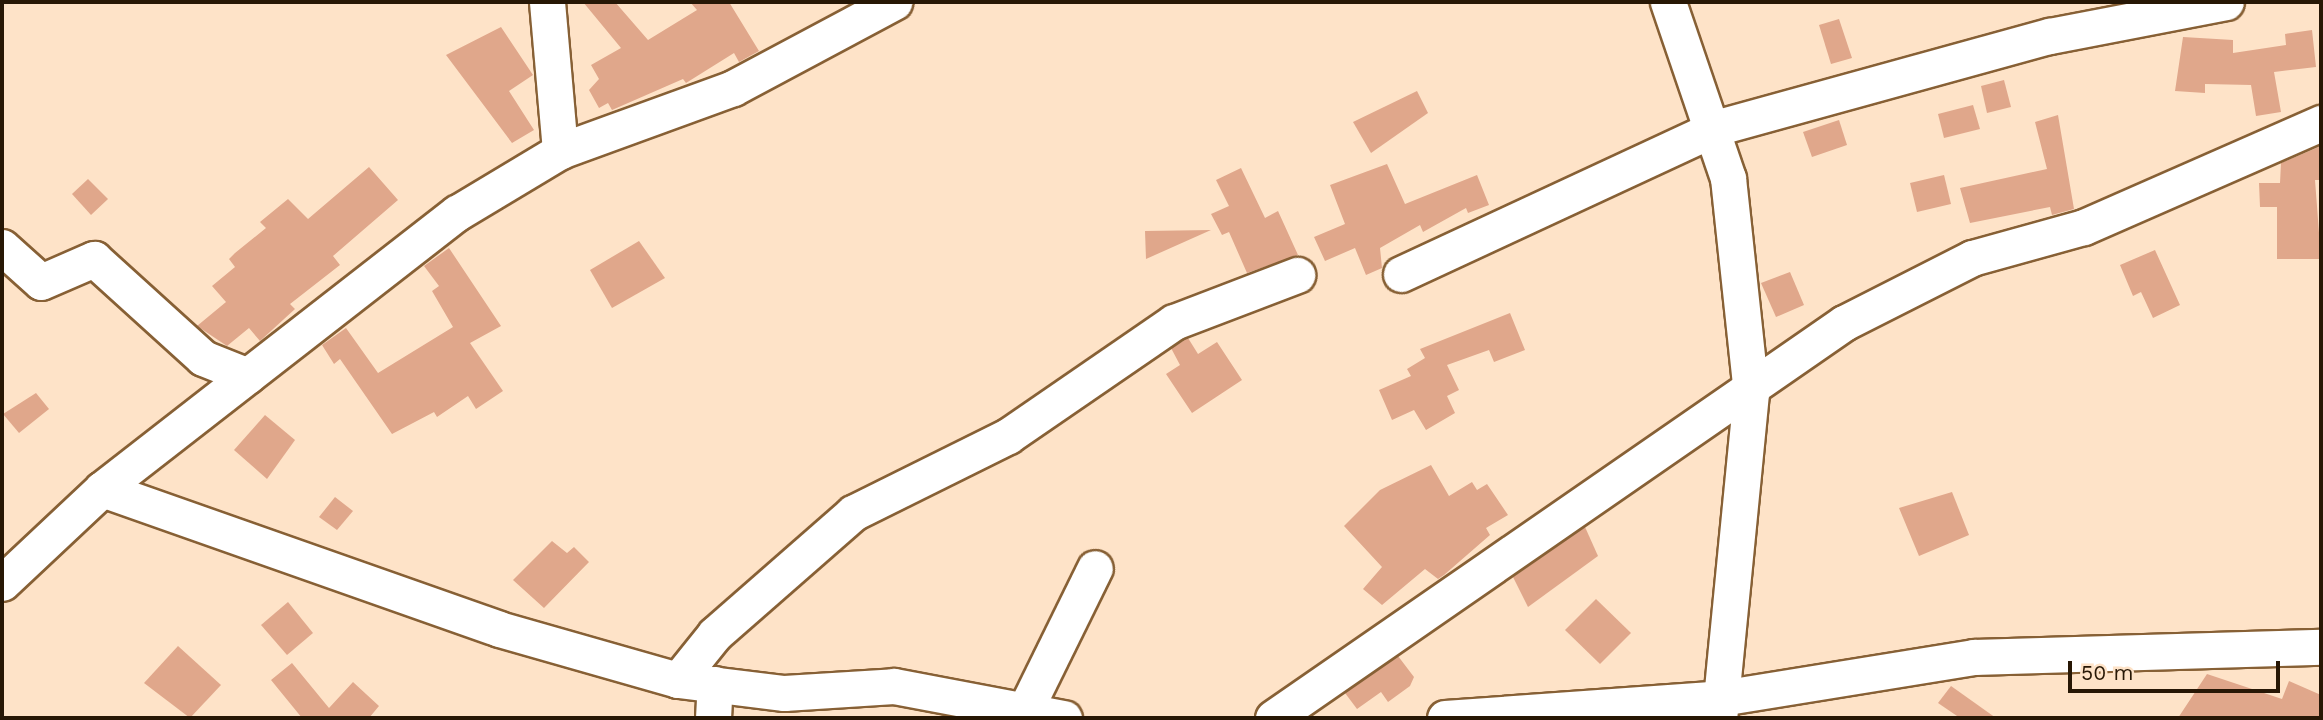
<!DOCTYPE html>
<style>
body{margin:0}
#map{position:relative;width:2323px;height:720px;overflow:hidden;background:#fee3c8;font-family:"Work Sans",sans-serif}
div>[style]{position:absolute}
.building>*{inset:0;background:#e0a78b}
.roads{filter:drop-shadow(2px 0 #876035) drop-shadow(-2px 0 #876035) drop-shadow(0 2px #876035) drop-shadow(0 -2px #876035)}
.minor>*{height:35px;margin:-17.5px;padding:0 17.5px;transform-origin:17.5px;border-radius:17.5px;background:#fff}
span{translate:-50% -50%;white-space:nowrap;text-align:center;line-height:1.15;-webkit-text-stroke:6px #fee3c8;paint-order:stroke}
.frame{position:absolute;inset:0;border:4px solid #271705;pointer-events:none}
.scale{position:absolute;left:2068px;top:661px;width:212px;height:32px;box-sizing:border-box;border:4px solid #271705;border-top:0;padding-left:9px;font-size:21px;line-height:24px;white-space:nowrap;color:#271705;-webkit-text-stroke:5px #fee3c8;paint-order:stroke}
</style>
<div id="map">
<div class="building">
<div style="clip-path:polygon(583px 2px,615px 2px,648px 40px,697px 10px,690px 2px,729px 2px,759px 51px,739px 62px,734px 53px,686px 83px,683px 79px,612px 110px,608px 103px,599px 108px,589px 90px,599px 79px,591px 65px,621px 48px)"></div>
<div style="clip-path:polygon(1839px 19px,1852px 58px,1831px 64px,1819px 25px)"></div>
<div style="clip-path:polygon(501px 27px,533px 75px,509px 91px,534px 130px,512px 143px,446px 55px)"></div>
<div style="clip-path:polygon(2312px 30px,2316px 67px,2274px 72px,2281px 112px,2256px 116px,2251px 85px,2205px 84px,2205px 93px,2175px 91px,2183px 37px,2233px 40px,2233px 53px,2286px 45px,2285px 34px)"></div>
<div style="clip-path:polygon(2004px 80px,2011px 107px,1987px 113px,1981px 86px)"></div>
<div style="clip-path:polygon(1417px 91px,1428px 113px,1371px 153px,1353px 122px)"></div>
<div style="clip-path:polygon(1973px 105px,1980px 129px,1944px 138px,1938px 114px)"></div>
<div style="clip-path:polygon(2058px 115px,2074px 209px,2052px 215px,2050px 207px,1970px 223px,1960px 188px,2047px 169px,2035px 122px)"></div>
<div style="clip-path:polygon(1839px 120px,1847px 145px,1812px 157px,1803px 132px)"></div>
<div style="clip-path:polygon(2321px 146px,2321px 180px,2315px 180px,2321px 259px,2277px 259px,2277px 207px,2260px 207px,2259px 183px,2280px 183px,2281px 163px)"></div>
<div style="clip-path:polygon(1387px 164px,1405px 204px,1477px 175px,1489px 205px,1468px 213px,1466px 208px,1423px 232px,1420px 225px,1380px 248px,1382px 268px,1366px 275px,1355px 248px,1325px 261px,1314px 237px,1345px 224px,1330px 185px)"></div>
<div style="clip-path:polygon(369px 167px,398px 200px,333px 256px,340px 265px,290px 304px,295px 309px,260px 341px,249px 328px,227px 346px,197px 326px,226px 302px,212px 286px,235px 267px,229px 259px,235px 253px,266px 228px,260px 222px,288px 199px,308px 219px)"></div>
<div style="clip-path:polygon(1241px 168px,1265px 218px,1278px 211px,1298px 255px,1247px 273px,1229px 232px,1222px 235px,1211px 214px,1229px 206px,1216px 180px)"></div>
<div style="clip-path:polygon(1944px 175px,1951px 204px,1917px 212px,1910px 183px)"></div>
<div style="clip-path:polygon(88px 179px,108px 199px,91px 215px,72px 194px)"></div>
<div style="clip-path:polygon(1211px 230px,1146px 259px,1145px 231px)"></div>
<div style="clip-path:polygon(639px 241px,665px 278px,612px 308px,590px 270px)"></div>
<div style="clip-path:polygon(449px 248px,501px 326px,470px 343px,503px 391px,476px 409px,468px 396px,437px 417px,434px 412px,392px 434px,340px 359px,334px 364px,322px 345px,346px 328px,378px 373px,453px 327px,432px 291px,439px 286px,424px 266px)"></div>
<div style="clip-path:polygon(2155px 250px,2180px 305px,2153px 318px,2141px 292px,2133px 296px,2120px 265px)"></div>
<div style="clip-path:polygon(1790px 272px,1804px 305px,1776px 317px,1761px 283px)"></div>
<div style="clip-path:polygon(1510px 313px,1525px 350px,1494px 362px,1489px 350px,1447px 365px,1459px 390px,1447px 396px,1455px 413px,1426px 430px,1414px 410px,1392px 420px,1379px 390px,1411px 376px,1407px 369px,1425px 358px,1420px 349px)"></div>
<div style="clip-path:polygon(1188px 338px,1198px 354px,1217px 342px,1242px 380px,1192px 413px,1166px 374px,1180px 365px,1171px 348px)"></div>
<div style="clip-path:polygon(36px 393px,49px 409px,19px 433px,3px 414px)"></div>
<div style="clip-path:polygon(265px 415px,295px 440px,267px 479px,234px 450px)"></div>
<div style="clip-path:polygon(1431px 465px,1449px 496px,1472px 482px,1477px 490px,1487px 484px,1508px 515px,1486px 528px,1490px 535px,1444px 575px,1438px 579px,1425px 569px,1382px 605px,1363px 589px,1382px 567px,1344px 526px,1380px 490px)"></div>
<div style="clip-path:polygon(1952px 492px,1969px 535px,1919px 556px,1899px 508px)"></div>
<div style="clip-path:polygon(335px 497px,353px 511px,337px 530px,319px 517px)"></div>
<div style="clip-path:polygon(1585px 527px,1598px 556px,1528px 607px,1513px 577px)"></div>
<div style="clip-path:polygon(552px 541px,567px 553px,574px 547px,589px 562px,544px 608px,513px 580px)"></div>
<div style="clip-path:polygon(1596px 599px,1631px 633px,1600px 664px,1565px 630px)"></div>
<div style="clip-path:polygon(288px 602px,313px 633px,287px 655px,261px 625px)"></div>
<div style="clip-path:polygon(178px 646px,221px 685px,190px 718px,144px 683px)"></div>
<div style="clip-path:polygon(1398px 656px,1414px 677px,1410px 686px,1388px 702px,1381px 692px,1357px 709px,1345px 693px)"></div>
<div style="clip-path:polygon(292px 663px,329px 708px,353px 682px,379px 706px,369px 718px,302px 718px,271px 680px)"></div>
<div style="clip-path:polygon(2207px 674px,2282px 699px,2289px 681px,2321px 695px,2321px 718px,2178px 718px)"></div>
<div style="clip-path:polygon(1951px 686px,1996px 718px,1960px 718px,1938px 703px)"></div>
</div>
<div class="roads">
<div class="minor">
<div style="left:547px;top:2px;width:150px;rotate:85deg"></div>
<div style="left:1668px;top:2px;width:186px;rotate:71.2deg"></div>
<div style="left:1728px;top:178px;width:216px;rotate:83.9deg"></div>
<div style="left:1751px;top:393px;width:327px;rotate:95.6deg"></div>
<div style="left:2px;top:247px;width:52px;rotate:41.9deg"></div>
<div style="left:41px;top:282px;width:58px;rotate:-23.5deg"></div>
<div style="left:94px;top:259px;width:147px;rotate:42.2deg"></div>
<div style="left:203px;top:358px;width:48px;rotate:21.8deg"></div>
<div style="left:1401px;top:274px;width:346px;rotate:-24.9deg"></div>
<div style="left:1715px;top:128px;width:347px;rotate:-15.4deg"></div>
<div style="left:2050px;top:36px;width:179px;rotate:-10.9deg"></div>
<div style="left:102px;top:489px;width:421px;rotate:19.4deg"></div>
<div style="left:499px;top:629px;width:186px;rotate:15.9deg"></div>
<div style="left:678px;top:680px;width:107px;rotate:7deg"></div>
<div style="left:784px;top:693px;width:110px;rotate:-3.6deg"></div>
<div style="left:894px;top:686px;width:173px;rotate:10.7deg"></div>
<div style="left:2px;top:583px;width:137px;rotate:-43.2deg"></div>
<div style="left:102px;top:489px;width:450px;rotate:-37.9deg"></div>
<div style="left:457px;top:213px;width:120px;rotate:-31deg"></div>
<div style="left:560px;top:151px;width:184px;rotate:-20deg"></div>
<div style="left:733px;top:88px;width:183px;rotate:-28.1deg"></div>
<div style="left:678px;top:680px;width:59px;rotate:-51.2deg"></div>
<div style="left:715px;top:634px;width:184px;rotate:-41.2deg"></div>
<div style="left:853px;top:513px;width:173px;rotate:-26.4deg"></div>
<div style="left:1008px;top:436px;width:201px;rotate:-34.5deg"></div>
<div style="left:1174px;top:322px;width:132px;rotate:-20.9deg"></div>
<div style="left:1025px;top:710px;width:158px;rotate:-63.8deg"></div>
<div style="left:713px;top:718px;width:34px;rotate:-87deg"></div>
<div style="left:1273px;top:718px;width:694px;rotate:-34.67deg"></div>
<div style="left:1844px;top:323px;width:144px;rotate:-26.9deg"></div>
<div style="left:1972px;top:258px;width:116px;rotate:-15.5deg"></div>
<div style="left:2084px;top:227px;width:259px;rotate:-23.7deg"></div>
<div style="left:1445px;top:718px;width:277px;rotate:-4.1deg"></div>
<div style="left:1721px;top:698px;width:256px;rotate:-9.2deg"></div>
<div style="left:1974px;top:657px;width:347px;rotate:-1.7deg"></div>
</div>
</div>
<div class="frame"></div>
<div class="scale">50 m</div>
</div>
